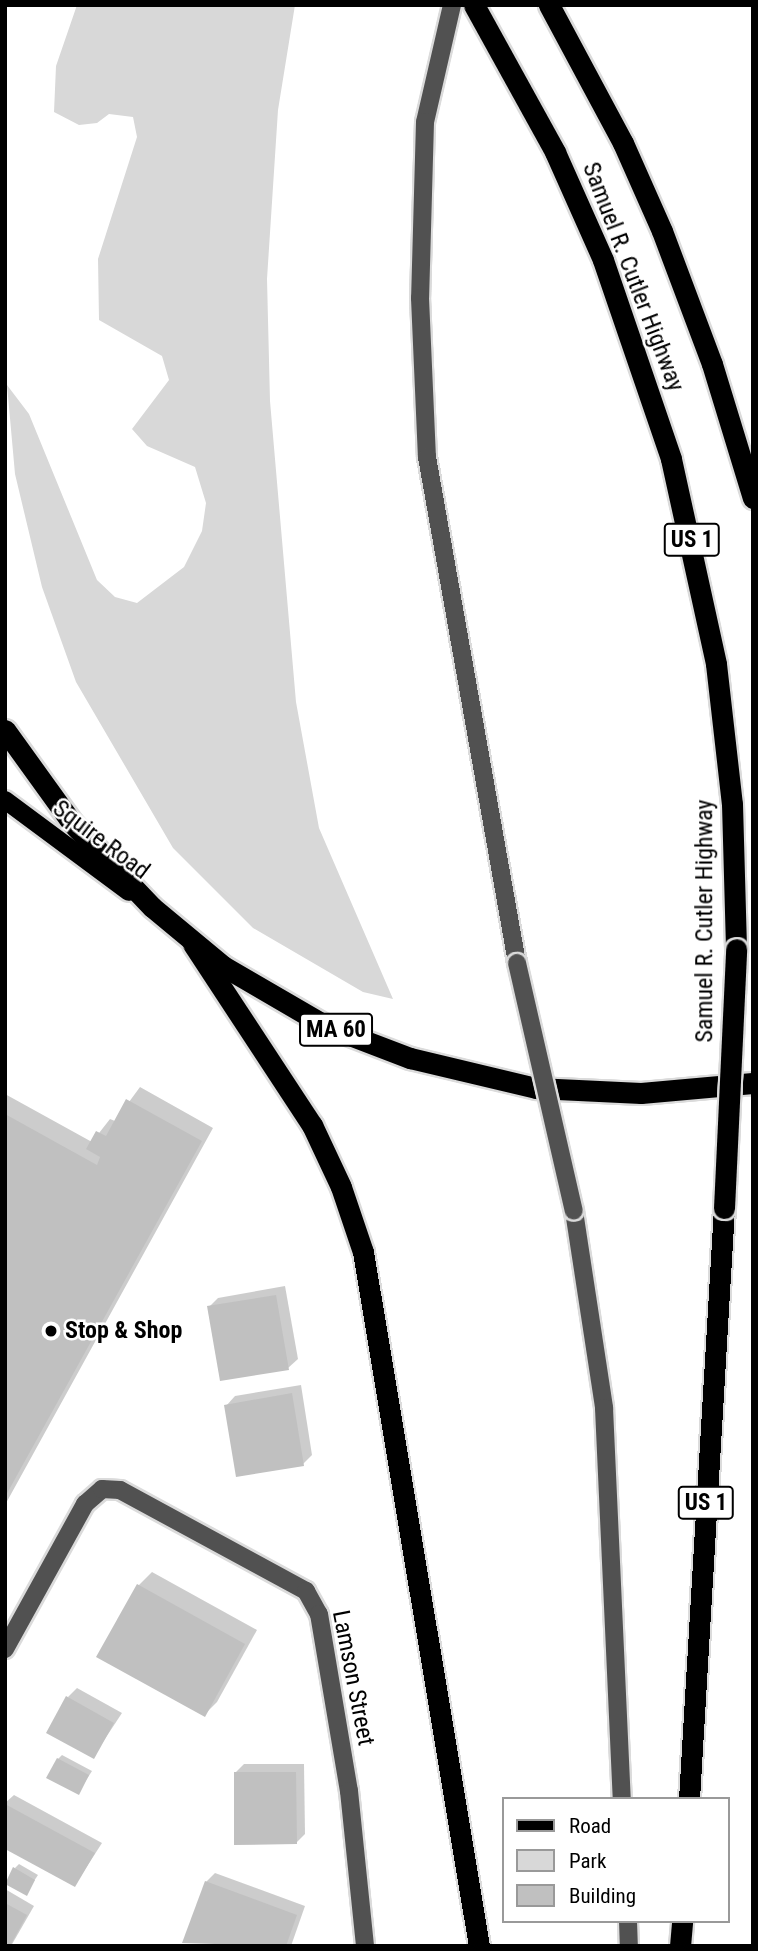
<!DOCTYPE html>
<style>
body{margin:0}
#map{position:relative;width:758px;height:1951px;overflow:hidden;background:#fff;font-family:"Roboto Condensed",sans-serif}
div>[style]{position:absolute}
.green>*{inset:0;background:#d8d8d8}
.shadow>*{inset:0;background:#0003}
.building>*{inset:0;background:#c0c0c0}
.roads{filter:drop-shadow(2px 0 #dbdbdb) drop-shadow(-2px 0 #dbdbdb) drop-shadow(0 2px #dbdbdb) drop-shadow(0 -2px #dbdbdb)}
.minor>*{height:18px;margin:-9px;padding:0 9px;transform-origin:9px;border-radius:9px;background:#515151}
.major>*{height:18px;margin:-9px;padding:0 9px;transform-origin:9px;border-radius:9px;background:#000}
.highway>*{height:21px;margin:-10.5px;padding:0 10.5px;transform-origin:10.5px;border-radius:10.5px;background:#000}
.bridges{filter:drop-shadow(2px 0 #dbdbdb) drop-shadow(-2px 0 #dbdbdb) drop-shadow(0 2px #dbdbdb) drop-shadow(0 -2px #dbdbdb)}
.minor-bridge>*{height:18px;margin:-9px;padding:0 9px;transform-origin:9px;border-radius:9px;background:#515151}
.highway-bridge>*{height:21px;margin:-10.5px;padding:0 10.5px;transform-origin:10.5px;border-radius:10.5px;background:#000}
.dots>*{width:19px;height:19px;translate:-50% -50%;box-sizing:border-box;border:4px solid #fff;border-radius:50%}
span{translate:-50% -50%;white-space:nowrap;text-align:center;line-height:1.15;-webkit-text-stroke:5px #fff;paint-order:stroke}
.shield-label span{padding:2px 5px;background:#fff;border:2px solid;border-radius:5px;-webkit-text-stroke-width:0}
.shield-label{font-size:23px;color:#000;font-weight:700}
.street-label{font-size:24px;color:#000}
.poi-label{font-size:24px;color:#000;font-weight:700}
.left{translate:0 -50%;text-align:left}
.frame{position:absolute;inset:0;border:7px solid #000;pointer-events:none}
.legend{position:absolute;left:502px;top:1797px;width:228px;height:126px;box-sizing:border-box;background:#fff;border:2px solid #999;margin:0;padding:9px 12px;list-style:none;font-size:21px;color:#000}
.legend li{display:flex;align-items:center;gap:14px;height:35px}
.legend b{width:35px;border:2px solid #999}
</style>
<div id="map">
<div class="green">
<div style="clip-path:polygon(77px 5px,295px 5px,278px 110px,267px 279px,270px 401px,296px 702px,319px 828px,393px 999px,363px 992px,253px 928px,173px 848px,76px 682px,42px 587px,15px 474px,7px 385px,29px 414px,97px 580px,115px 597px,137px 603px,184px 567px,202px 531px,206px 503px,195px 467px,147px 446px,132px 429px,169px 380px,162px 356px,99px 320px,98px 259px,137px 137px,133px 117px,109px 114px,97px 123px,79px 125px,54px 112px,56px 66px)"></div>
</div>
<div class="shadow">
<div style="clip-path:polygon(140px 1087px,213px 1128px,5px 1505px,5px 1094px,92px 1142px,110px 1119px,115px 1121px)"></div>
<div style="clip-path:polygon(285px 1286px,298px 1359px,288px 1368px,209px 1307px,218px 1298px)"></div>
<div style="clip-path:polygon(301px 1385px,312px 1455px,303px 1464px,226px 1406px,235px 1396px)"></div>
<div style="clip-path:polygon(152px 1572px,257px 1630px,217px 1702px,204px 1715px,99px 1657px,139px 1585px)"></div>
<div style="clip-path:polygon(77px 1688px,122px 1713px,93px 1757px,68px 1697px)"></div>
<div style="clip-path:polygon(62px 1755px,92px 1771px,78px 1793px,58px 1759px)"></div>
<div style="clip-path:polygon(244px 1764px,304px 1764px,305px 1834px,296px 1843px,235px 1773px)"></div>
<div style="clip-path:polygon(14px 1795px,102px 1843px,75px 1885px,5px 1847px,5px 1803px)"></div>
<div style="clip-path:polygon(19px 1864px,38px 1875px,26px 1893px,15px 1868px)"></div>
<div style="clip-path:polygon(215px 1873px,305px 1906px,291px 1946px,184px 1942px,206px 1882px)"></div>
<div style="clip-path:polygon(5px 1889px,34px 1906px,11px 1946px,5px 1946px)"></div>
</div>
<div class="building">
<div style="clip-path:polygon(126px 1099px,202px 1141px,5px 1497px,5px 1114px,97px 1165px,100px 1157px,86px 1149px,96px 1131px,106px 1136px)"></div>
<div style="clip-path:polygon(276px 1295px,289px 1370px,220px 1381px,207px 1306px)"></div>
<div style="clip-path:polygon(292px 1393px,304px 1466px,236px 1477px,224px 1405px)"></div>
<div style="clip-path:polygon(137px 1584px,245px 1644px,205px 1717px,96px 1657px)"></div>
<div style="clip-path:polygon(66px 1696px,114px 1723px,94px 1759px,46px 1733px)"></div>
<div style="clip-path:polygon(57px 1758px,89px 1775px,79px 1795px,46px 1778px)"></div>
<div style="clip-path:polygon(234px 1772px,296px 1772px,297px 1844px,234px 1845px)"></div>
<div style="clip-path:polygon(5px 1804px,95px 1853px,75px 1887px,5px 1849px)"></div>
<div style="clip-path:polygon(13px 1867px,35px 1880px,27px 1896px,5px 1884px)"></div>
<div style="clip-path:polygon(205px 1881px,297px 1915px,286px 1946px,182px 1943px)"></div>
<div style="clip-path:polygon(5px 1903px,27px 1915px,10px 1946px,5px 1946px)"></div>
</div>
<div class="roads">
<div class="minor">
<div style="left:452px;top:5px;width:120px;rotate:103deg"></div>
<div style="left:425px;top:122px;width:176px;rotate:91.6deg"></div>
<div style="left:420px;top:298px;width:159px;rotate:87.5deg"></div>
<div style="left:427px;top:457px;width:514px;rotate:79.91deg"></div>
<div style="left:574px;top:1211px;width:199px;rotate:81.3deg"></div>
<div style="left:604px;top:1408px;width:391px;rotate:87.4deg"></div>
<div style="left:5px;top:1649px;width:166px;rotate:-61.1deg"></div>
<div style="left:85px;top:1504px;width:23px;rotate:-41deg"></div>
<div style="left:102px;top:1489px;width:18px;rotate:3deg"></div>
<div style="left:120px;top:1490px;width:212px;rotate:28.5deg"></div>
<div style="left:306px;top:1591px;width:26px;rotate:61deg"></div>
<div style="left:319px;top:1614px;width:180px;rotate:80.4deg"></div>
<div style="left:349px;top:1791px;width:156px;rotate:84.1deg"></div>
<div style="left:628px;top:1921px;width:25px;rotate:88deg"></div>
</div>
<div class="major">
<div style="left:5px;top:800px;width:154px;rotate:36.6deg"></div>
</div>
<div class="highway">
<div style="left:474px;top:5px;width:168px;rotate:61.1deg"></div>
<div style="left:555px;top:152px;width:118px;rotate:66deg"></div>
<div style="left:603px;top:260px;width:210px;rotate:71.1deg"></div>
<div style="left:671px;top:459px;width:210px;rotate:77.6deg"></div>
<div style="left:716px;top:664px;width:141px;rotate:83.5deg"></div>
<div style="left:732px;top:804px;width:145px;rotate:88.4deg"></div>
<div style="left:549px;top:5px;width:157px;rotate:61.8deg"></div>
<div style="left:623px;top:143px;width:96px;rotate:66.1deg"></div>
<div style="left:662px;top:231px;width:142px;rotate:69.4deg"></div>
<div style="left:712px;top:364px;width:140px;rotate:73deg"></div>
<div style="left:5px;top:730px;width:115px;rotate:54.2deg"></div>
<div style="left:72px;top:823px;width:116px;rotate:46.4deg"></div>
<div style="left:152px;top:907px;width:92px;rotate:39.7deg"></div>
<div style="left:223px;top:966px;width:119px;rotate:30.2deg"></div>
<div style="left:326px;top:1026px;width:90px;rotate:20.9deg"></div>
<div style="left:410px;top:1058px;width:130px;rotate:13.4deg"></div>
<div style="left:536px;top:1088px;width:105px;rotate:2.7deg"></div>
<div style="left:641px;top:1093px;width:112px;rotate:-5.1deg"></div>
<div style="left:193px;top:944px;width:217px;rotate:56.7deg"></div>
<div style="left:312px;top:1125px;width:68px;rotate:64.9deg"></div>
<div style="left:341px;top:1187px;width:69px;rotate:71.3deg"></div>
<div style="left:363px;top:1252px;width:704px;rotate:80.51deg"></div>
<div style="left:689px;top:1799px;width:592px;rotate:-86.61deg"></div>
<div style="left:680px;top:1946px;width:25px;rotate:-85deg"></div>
</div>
</div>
<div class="bridges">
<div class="minor-bridge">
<div style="left:517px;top:963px;width:254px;rotate:77.1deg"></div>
</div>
<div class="highway-bridge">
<div style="left:724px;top:1208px;width:259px;rotate:-87.3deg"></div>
</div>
</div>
<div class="dots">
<div style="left:51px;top:1331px;background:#000"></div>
</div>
<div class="shield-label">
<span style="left:692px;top:540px">US 1</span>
<span style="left:336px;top:1030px">MA 60</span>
<span style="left:706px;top:1503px">US 1</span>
</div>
<div class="street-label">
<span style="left:633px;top:277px;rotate:69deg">Samuel R. Cutler Highway</span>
<span style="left:101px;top:840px;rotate:37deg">Squire Road</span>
<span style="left:705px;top:921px;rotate:-90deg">Samuel R. Cutler Highway</span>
<span style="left:353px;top:1678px;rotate:79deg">Lamson Street</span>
</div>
<div class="poi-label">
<span class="left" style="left:65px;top:1331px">Stop &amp; Shop</span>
</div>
<div class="frame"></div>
<ul class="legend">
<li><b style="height:9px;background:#000"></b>Road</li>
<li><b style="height:19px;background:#d8d8d8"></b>Park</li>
<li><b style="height:19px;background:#c0c0c0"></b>Building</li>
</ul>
</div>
